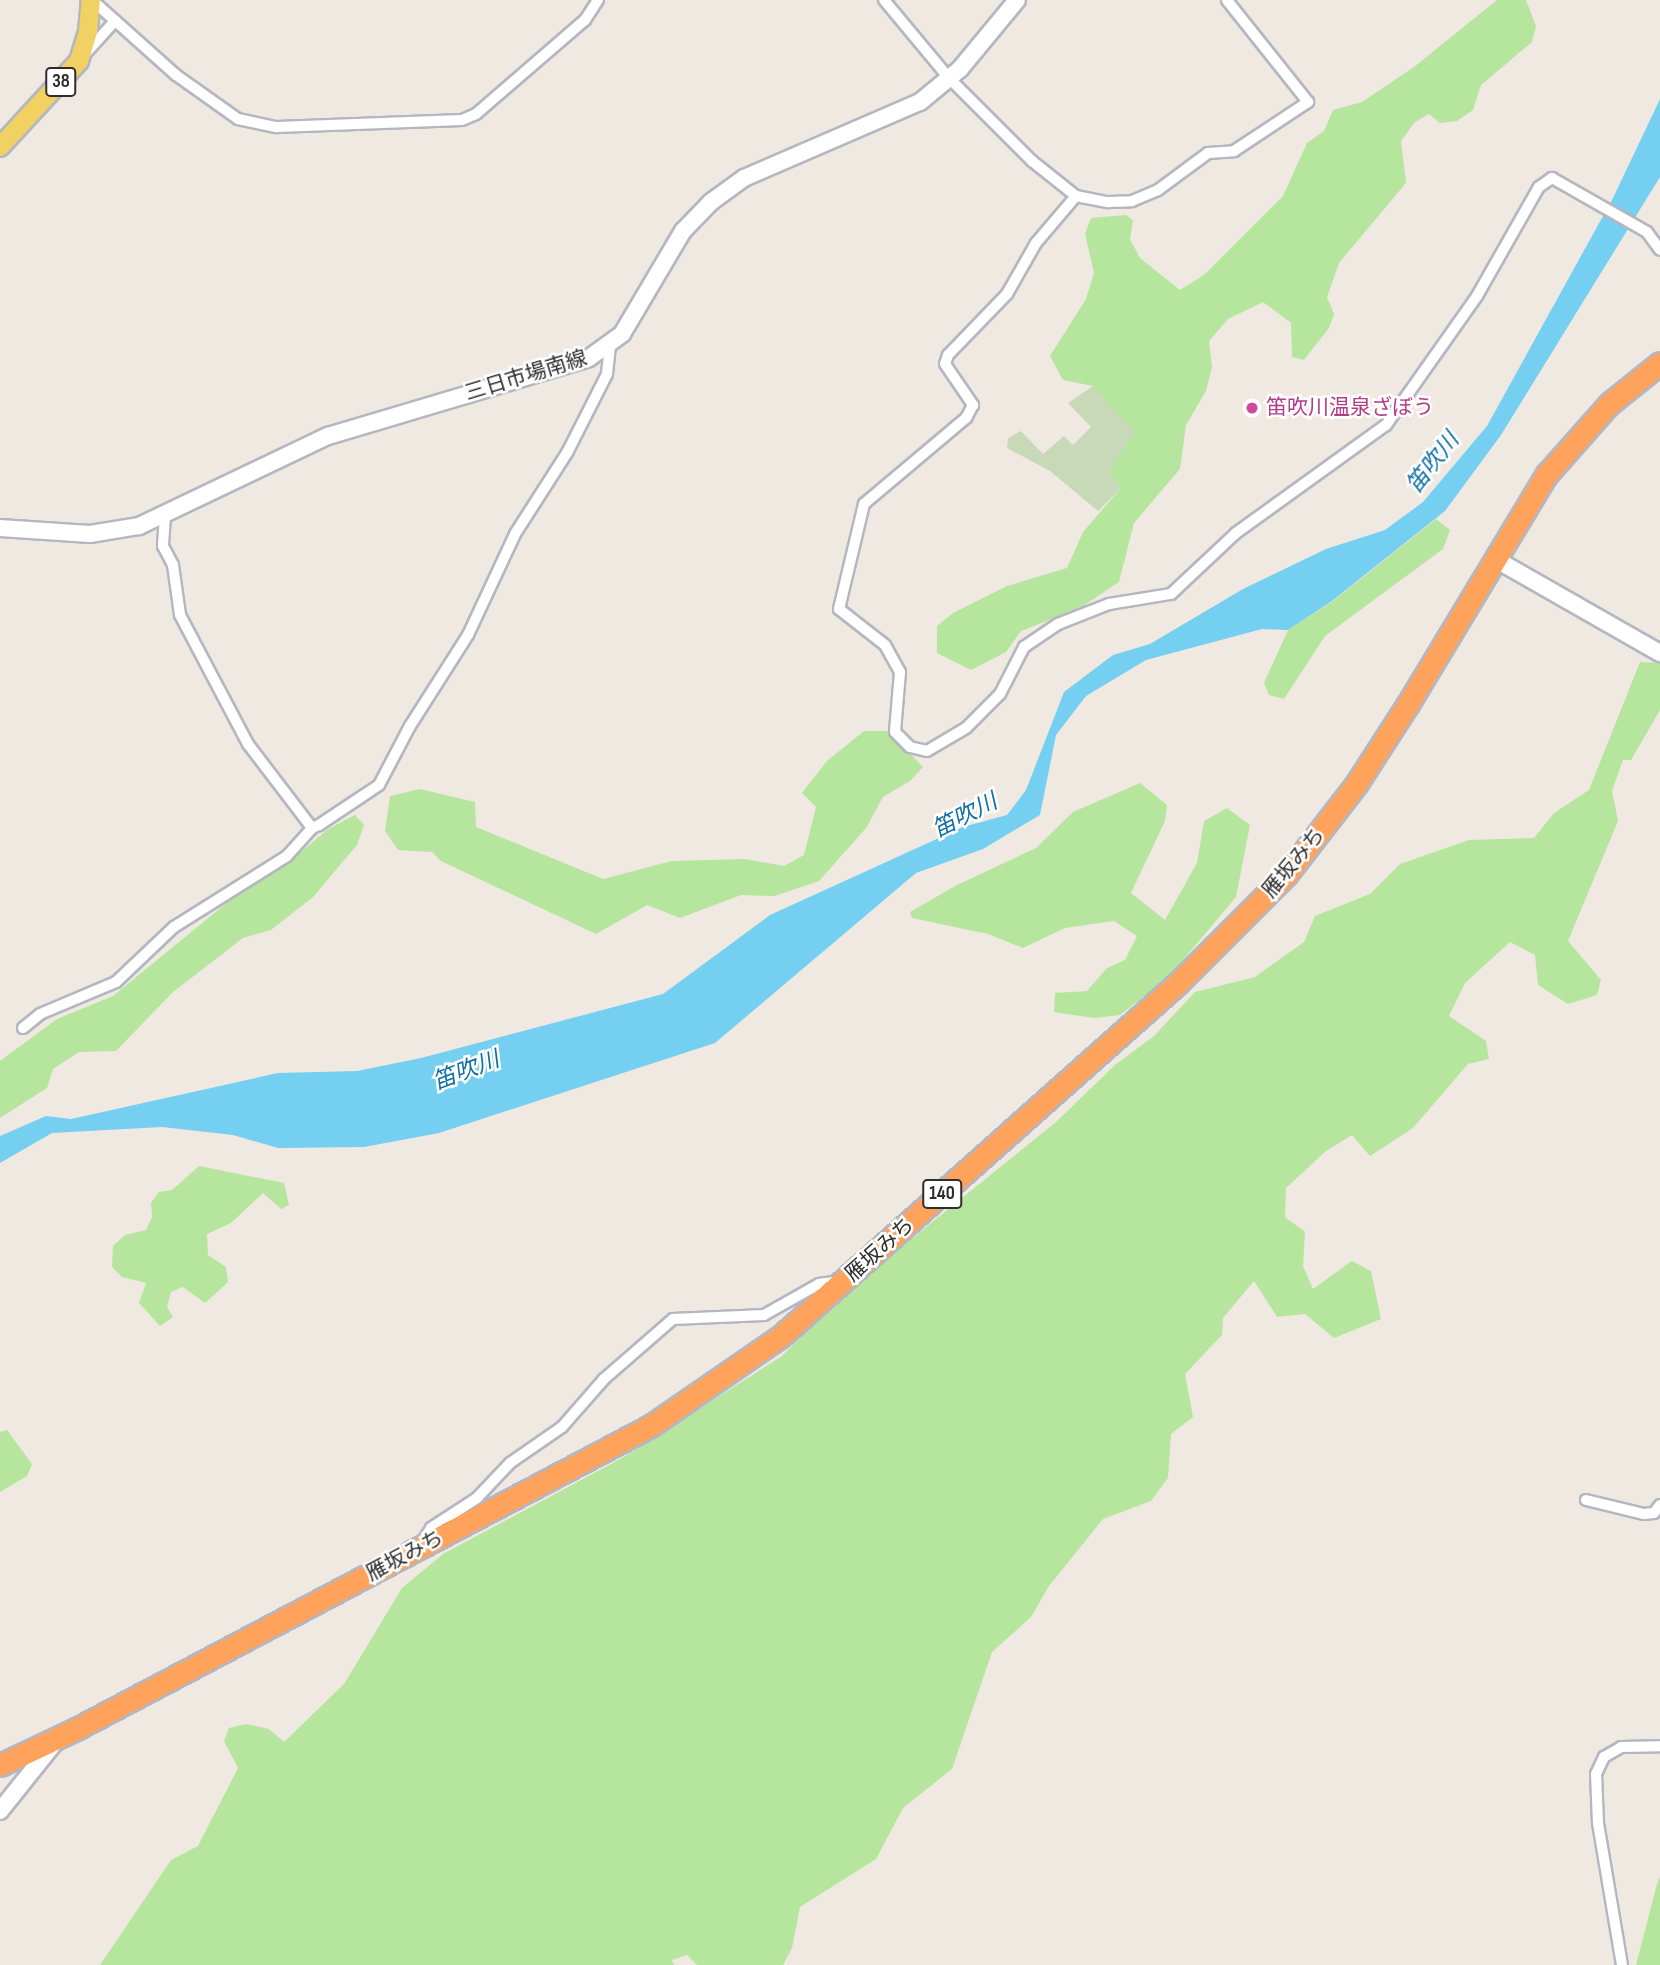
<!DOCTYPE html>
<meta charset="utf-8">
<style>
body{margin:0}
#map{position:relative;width:1660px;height:1965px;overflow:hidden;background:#efe9e1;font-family:"Sofia Sans Condensed","Noto Sans JP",sans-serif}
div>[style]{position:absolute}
.green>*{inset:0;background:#b6e59e}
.cemetery>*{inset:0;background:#c8d9b8}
.water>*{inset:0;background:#75cff0}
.roads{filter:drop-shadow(2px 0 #b4b7c1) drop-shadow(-2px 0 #b4b7c1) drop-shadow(0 2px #b4b7c1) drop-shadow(0 -2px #b4b7c1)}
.street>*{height:10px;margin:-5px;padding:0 5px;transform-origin:5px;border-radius:5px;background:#fff}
.secondary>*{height:16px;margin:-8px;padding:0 8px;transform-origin:8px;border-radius:8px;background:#fff}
.primary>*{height:18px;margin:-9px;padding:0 9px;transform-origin:9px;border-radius:9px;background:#f2d163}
.highway>*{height:21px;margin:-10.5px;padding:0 10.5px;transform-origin:10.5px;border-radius:10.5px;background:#ffa35c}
.dots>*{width:19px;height:19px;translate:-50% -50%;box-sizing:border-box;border:4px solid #fff;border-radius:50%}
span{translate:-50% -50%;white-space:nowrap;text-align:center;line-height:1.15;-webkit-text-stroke:5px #fff;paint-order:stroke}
.shield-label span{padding:2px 5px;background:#fff;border:2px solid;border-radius:5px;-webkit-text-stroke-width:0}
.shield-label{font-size:19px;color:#2e2e2e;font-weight:700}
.street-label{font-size:21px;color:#2e2e2e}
.hotel-label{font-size:21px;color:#b23c85}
.left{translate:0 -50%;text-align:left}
.water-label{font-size:23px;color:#0d6fa3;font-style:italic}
</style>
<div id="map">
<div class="green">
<div style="clip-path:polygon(1497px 0,1526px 0,1536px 26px,1532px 42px,1481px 85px,1473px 110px,1457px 121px,1440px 123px,1429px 114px,1415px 122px,1401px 141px,1406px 183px,1339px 263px,1327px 297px,1334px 314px,1329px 328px,1304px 360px,1292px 357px,1291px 323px,1263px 302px,1228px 319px,1209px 341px,1212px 367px,1206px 391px,1186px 425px,1180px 469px,1134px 523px,1119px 582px,1080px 608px,1021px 631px,1006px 652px,971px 670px,937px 653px,937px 626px,953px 613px,1007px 586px,1067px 568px,1083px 532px,1120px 489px,1109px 471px,1093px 386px,1063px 380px,1050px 356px,1086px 299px,1094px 273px,1085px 234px,1091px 218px,1126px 215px,1133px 220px,1130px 239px,1140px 258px,1180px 290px,1204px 275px,1283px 196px,1307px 143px,1324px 131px,1333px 110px,1362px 102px,1414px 67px)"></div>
<div style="clip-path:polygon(1436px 519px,1450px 530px,1443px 549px,1325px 636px,1284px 699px,1269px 695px,1264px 683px,1288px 630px,1333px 601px)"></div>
<div style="clip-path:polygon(1640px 662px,1660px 663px,1660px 710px,1631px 760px,1623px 760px,1612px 791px,1618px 821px,1568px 941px,1601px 980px,1597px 995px,1568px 1004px,1538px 985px,1535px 955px,1510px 942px,1465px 983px,1449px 1016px,1486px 1041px,1489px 1059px,1468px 1064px,1413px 1128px,1370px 1156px,1352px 1135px,1326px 1151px,1286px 1188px,1285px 1217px,1305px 1232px,1303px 1266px,1313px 1289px,1352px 1261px,1371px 1271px,1381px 1319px,1334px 1338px,1305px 1314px,1277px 1317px,1254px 1281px,1223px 1318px,1222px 1335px,1185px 1374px,1193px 1417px,1171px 1434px,1168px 1478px,1151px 1501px,1103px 1519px,1049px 1586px,1031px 1617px,992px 1652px,952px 1769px,903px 1808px,876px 1859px,800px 1907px,792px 1948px,783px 1965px,697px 1965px,687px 1955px,672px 1960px,674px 1965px,100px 1965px,171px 1860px,198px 1846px,238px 1768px,224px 1741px,229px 1728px,246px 1724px,269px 1729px,284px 1742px,344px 1684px,402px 1588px,443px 1554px,622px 1458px,782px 1356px,842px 1295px,1056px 1122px,1115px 1065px,1154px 1036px,1195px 992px,1255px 977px,1304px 942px,1315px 916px,1370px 894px,1400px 864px,1469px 840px,1534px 838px,1554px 813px,1589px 790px)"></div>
<div style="clip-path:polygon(864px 731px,888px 731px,923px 767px,910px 781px,883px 797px,866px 828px,819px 881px,775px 896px,741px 895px,680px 918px,647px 905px,596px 934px,441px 861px,432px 852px,398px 850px,385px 831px,390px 796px,420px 789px,475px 802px,476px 827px,603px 879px,672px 861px,745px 859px,784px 866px,804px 855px,816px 807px,802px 793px,827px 761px)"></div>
<div style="clip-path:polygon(1140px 783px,1167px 805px,1165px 821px,1131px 893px,1165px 920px,1197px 863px,1204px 821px,1227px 808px,1250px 825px,1236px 897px,1168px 978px,1120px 1015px,1094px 1018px,1054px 1012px,1055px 993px,1087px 991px,1107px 968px,1125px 960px,1137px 936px,1114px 921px,1065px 928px,1023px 948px,988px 934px,912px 918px,910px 912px,957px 885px,1036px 848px,1073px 812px)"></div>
<div style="clip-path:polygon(355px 815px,364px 825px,357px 845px,313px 897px,271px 930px,243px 938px,173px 992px,116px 1051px,79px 1052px,53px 1069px,47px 1088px,0 1118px,0 1061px,57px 1019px,113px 996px,234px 897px,288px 863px,328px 829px)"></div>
<div style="clip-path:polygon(199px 1166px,284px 1183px,289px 1205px,281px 1209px,263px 1193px,231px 1223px,207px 1234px,208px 1255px,226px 1267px,228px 1282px,205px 1303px,183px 1287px,171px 1292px,167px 1307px,173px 1317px,160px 1326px,139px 1303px,146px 1283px,122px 1277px,112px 1267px,113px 1246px,125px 1235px,146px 1230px,152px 1217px,151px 1203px,159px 1192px,172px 1190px)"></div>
<div style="clip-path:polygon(7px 1430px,32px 1464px,27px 1476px,0 1492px,0 1432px)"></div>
<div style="clip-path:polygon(1660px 1877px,1660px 1965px,1636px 1965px,1657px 1884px)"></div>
</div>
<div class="cemetery">
<div style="clip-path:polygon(1093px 386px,1135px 432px,1109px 471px,1120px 489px,1098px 511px,1050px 471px,1007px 448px,1008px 438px,1021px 431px,1043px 454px,1064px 436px,1073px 445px,1091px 427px,1068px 403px)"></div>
</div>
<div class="water">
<div style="clip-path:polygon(1660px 99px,1660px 177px,1501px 435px,1445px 511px,1332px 601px,1288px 630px,1262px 629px,1146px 660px,1086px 696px,1056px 735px,1040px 815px,983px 849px,916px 873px,715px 1043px,439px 1133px,364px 1147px,278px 1148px,233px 1135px,162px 1127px,52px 1133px,0 1163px,0 1136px,46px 1116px,71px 1119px,278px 1073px,357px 1071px,421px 1058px,663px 994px,770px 915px,963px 827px,1007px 815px,1026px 790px,1064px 692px,1113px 655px,1150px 644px,1243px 589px,1326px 549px,1385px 530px,1423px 502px,1487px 426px,1613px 198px)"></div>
</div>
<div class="roads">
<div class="street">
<div style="left:92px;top:0;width:113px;rotate:41.8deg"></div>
<div style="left:176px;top:75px;width:76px;rotate:35.4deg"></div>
<div style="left:238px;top:119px;width:40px;rotate:12deg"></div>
<div style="left:277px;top:127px;width:185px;rotate:-2.2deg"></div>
<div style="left:462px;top:120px;width:15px;rotate:-23deg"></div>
<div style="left:476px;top:114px;width:144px;rotate:-40.8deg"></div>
<div style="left:585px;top:20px;width:24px;rotate:-57deg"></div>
<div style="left:884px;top:0;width:102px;rotate:50.2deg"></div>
<div style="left:949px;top:78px;width:117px;rotate:45deg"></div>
<div style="left:1032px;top:161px;width:56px;rotate:38.5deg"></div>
<div style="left:1076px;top:196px;width:33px;rotate:11deg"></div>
<div style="left:1108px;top:202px;width:24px;rotate:-2deg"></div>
<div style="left:1132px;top:201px;width:28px;rotate:-23deg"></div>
<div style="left:1158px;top:190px;width:62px;rotate:-36.5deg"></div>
<div style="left:1208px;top:153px;width:26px;rotate:-4deg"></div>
<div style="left:1234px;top:151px;width:89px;rotate:-33.5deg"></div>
<div style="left:1308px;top:102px;width:130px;rotate:-128.5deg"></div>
<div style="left:85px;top:54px;width:45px;rotate:-47.7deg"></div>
<div style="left:1076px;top:196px;width:62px;rotate:130.4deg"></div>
<div style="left:1036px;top:243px;width:59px;rotate:119.6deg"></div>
<div style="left:1007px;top:294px;width:85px;rotate:134deg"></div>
<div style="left:948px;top:355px;width:9px;rotate:108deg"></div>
<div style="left:945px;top:364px;width:50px;rotate:55.7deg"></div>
<div style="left:973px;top:405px;width:15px;rotate:118deg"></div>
<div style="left:966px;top:418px;width:133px;rotate:139.9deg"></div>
<div style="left:864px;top:504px;width:108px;rotate:103.4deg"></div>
<div style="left:839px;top:609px;width:58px;rotate:38deg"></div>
<div style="left:885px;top:645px;width:31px;rotate:61deg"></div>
<div style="left:900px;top:672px;width:60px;rotate:94.8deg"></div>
<div style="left:895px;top:732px;width:21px;rotate:45deg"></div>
<div style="left:910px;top:747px;width:17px;rotate:13deg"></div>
<div style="left:927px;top:751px;width:45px;rotate:-30.5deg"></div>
<div style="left:966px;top:728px;width:48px;rotate:-45deg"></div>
<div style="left:1000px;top:694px;width:53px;rotate:-62.9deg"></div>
<div style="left:1024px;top:647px;width:41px;rotate:-34.1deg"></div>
<div style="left:1058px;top:624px;width:55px;rotate:-21.4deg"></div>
<div style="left:1109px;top:604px;width:63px;rotate:-9.2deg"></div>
<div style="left:1171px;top:594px;width:89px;rotate:-43.2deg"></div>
<div style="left:1236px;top:533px;width:185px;rotate:-35.8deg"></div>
<div style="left:1386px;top:425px;width:158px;rotate:-54.8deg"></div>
<div style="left:1477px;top:296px;width:125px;rotate:-60.4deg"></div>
<div style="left:1539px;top:187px;width:16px;rotate:-35deg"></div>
<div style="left:1552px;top:178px;width:109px;rotate:29.6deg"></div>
<div style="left:1647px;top:232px;width:22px;rotate:54deg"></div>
<div style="left:165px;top:516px;width:30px;rotate:94deg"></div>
<div style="left:163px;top:546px;width:21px;rotate:62deg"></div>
<div style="left:173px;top:565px;width:50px;rotate:82deg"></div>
<div style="left:180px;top:615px;width:146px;rotate:62.2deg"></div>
<div style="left:248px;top:744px;width:106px;rotate:52.7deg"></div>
<div style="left:312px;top:828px;width:8px;rotate:-23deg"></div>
<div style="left:319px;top:825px;width:72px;rotate:-33.7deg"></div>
<div style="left:379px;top:785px;width:67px;rotate:-62.3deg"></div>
<div style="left:410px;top:726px;width:108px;rotate:-57.5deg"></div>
<div style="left:468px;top:635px;width:111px;rotate:-65deg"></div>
<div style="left:515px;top:534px;width:98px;rotate:-57.4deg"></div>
<div style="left:568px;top:451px;width:86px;rotate:-63.1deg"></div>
<div style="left:607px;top:374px;width:28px;rotate:-84deg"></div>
<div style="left:23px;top:1028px;width:22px;rotate:-39deg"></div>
<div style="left:40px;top:1014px;width:82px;rotate:-22.8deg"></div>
<div style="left:116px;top:982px;width:80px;rotate:-43.5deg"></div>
<div style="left:174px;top:927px;width:133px;rotate:-32.1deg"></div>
<div style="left:287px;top:856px;width:38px;rotate:-48deg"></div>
<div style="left:1586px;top:1500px;width:60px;rotate:13.6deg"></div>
<div style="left:1644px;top:1514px;width:10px;rotate:-6deg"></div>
<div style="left:1654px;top:1513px;width:10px;rotate:-53deg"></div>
<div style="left:423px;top:1541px;width:15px;rotate:-58deg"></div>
<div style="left:431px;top:1528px;width:55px;rotate:-33.1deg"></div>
<div style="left:477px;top:1498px;width:48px;rotate:-46.7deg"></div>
<div style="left:510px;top:1463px;width:63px;rotate:-34.7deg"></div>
<div style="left:562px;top:1427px;width:64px;rotate:-48.8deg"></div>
<div style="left:604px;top:1379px;width:91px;rotate:-41deg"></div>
<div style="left:673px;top:1319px;width:91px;rotate:-2.5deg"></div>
<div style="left:764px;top:1315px;width:63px;rotate:-29.4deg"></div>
<div style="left:819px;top:1284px;width:21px;rotate:-8deg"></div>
<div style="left:1622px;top:1965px;width:144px;rotate:-99.6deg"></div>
<div style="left:1598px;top:1823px;width:49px;rotate:-92.3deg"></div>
<div style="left:1596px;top:1774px;width:19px;rotate:-65deg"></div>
<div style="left:1604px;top:1757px;width:20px;rotate:-30deg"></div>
<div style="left:1621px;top:1747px;width:39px;rotate:-1deg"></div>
</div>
<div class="secondary">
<div style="left:0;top:528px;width:90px;rotate:3.8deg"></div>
<div style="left:90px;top:534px;width:50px;rotate:-9.3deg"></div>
<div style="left:139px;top:526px;width:209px;rotate:-25.5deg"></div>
<div style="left:328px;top:436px;width:272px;rotate:-16.6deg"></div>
<div style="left:589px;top:358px;width:41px;rotate:-36deg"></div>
<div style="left:622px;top:334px;width:120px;rotate:-59.4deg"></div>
<div style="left:683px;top:231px;width:40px;rotate:-46deg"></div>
<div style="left:711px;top:202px;width:41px;rotate:-36deg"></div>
<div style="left:744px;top:178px;width:192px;rotate:-23.4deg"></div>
<div style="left:920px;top:102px;width:52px;rotate:-39.5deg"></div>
<div style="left:960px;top:69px;width:89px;rotate:-50.4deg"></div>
<div style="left:1495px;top:559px;width:190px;rotate:29.7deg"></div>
<div style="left:0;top:1811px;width:88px;rotate:-51.4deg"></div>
</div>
<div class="primary">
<div style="left:0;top:147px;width:117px;rotate:-47.4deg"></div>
<div style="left:79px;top:61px;width:30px;rotate:-73deg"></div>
<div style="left:88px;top:32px;width:32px;rotate:-85deg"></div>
</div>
<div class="highway">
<div style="left:0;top:1765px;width:84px;rotate:-25.3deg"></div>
<div style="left:76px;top:1729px;width:651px;rotate:-27.82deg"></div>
<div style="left:652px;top:1425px;width:157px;rotate:-34.6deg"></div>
<div style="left:781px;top:1336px;width:531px;rotate:-41.64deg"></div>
<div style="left:1178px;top:983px;width:153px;rotate:-45deg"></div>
<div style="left:1286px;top:875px;width:116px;rotate:-52.3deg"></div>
<div style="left:1357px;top:783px;width:94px;rotate:-57.2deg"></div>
<div style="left:1408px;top:704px;width:269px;rotate:-58.9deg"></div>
<div style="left:1547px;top:474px;width:94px;rotate:-48.5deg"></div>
<div style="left:1609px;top:404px;width:65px;rotate:-38.8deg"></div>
</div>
</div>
<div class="dots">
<div style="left:1252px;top:408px;background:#d1479c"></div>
</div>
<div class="shield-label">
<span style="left:61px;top:82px">38</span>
<span style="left:942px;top:1194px">140</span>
</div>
<div class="street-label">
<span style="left:526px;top:376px;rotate:-17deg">三日市場南線</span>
<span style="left:1294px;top:863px;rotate:-50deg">雁坂みち</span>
<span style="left:880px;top:1250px;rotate:-42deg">雁坂みち</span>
<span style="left:405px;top:1556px;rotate:-28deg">雁坂みち</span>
</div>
<div class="hotel-label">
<span class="left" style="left:1266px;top:408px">笛吹川温泉ざぼう</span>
</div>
<div class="water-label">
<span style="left:1433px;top:463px;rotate:-52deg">笛吹川</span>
<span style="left:965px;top:816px;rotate:-27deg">笛吹川</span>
<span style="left:466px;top:1071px;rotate:-21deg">笛吹川</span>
</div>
</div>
